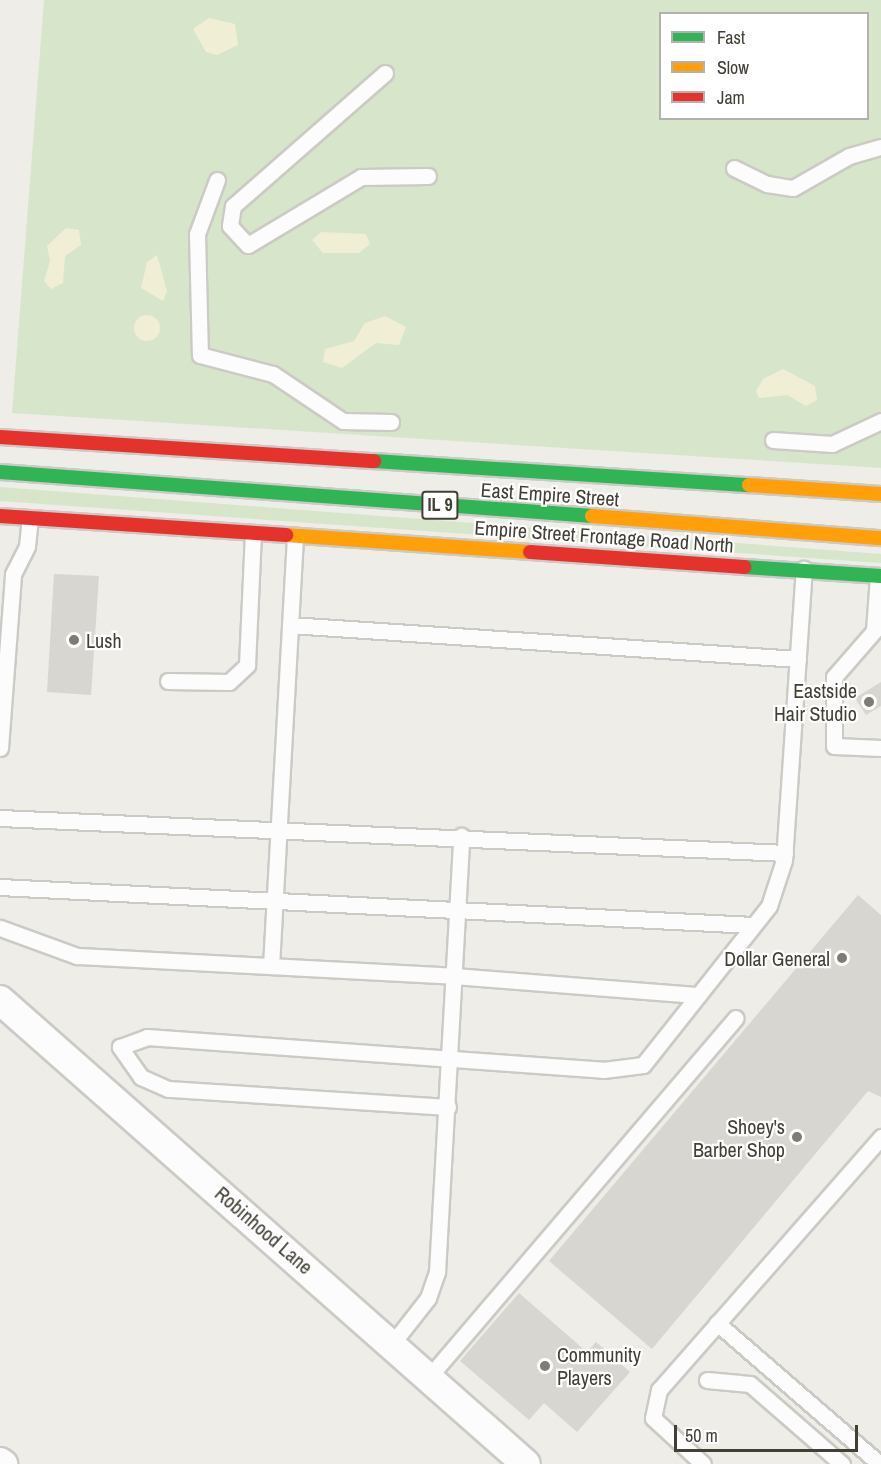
<!DOCTYPE html>
<style>
body{margin:0}
#map{position:relative;width:881px;height:1464px;overflow:hidden;background:#eeede8;font-family:"Archivo Narrow",sans-serif}
div>[style]{position:absolute}
.green>*{inset:0;background:#d7e6ca}
.sand>*{inset:0;background:#f0eed4}
.round{border-radius:50%}
.building>*{inset:0;background:#d7d6d0}
.roads{filter:drop-shadow(2px 0 #cccac5) drop-shadow(-2px 0 #cccac5) drop-shadow(0 2px #cccac5) drop-shadow(0 -2px #cccac5)}
.lane>*{height:15px;margin:-7.5px;padding:0 7.5px;transform-origin:7.5px;border-radius:7.5px;background:#fcfcfc}
.street>*{height:28px;margin:-14px;padding:0 14px;transform-origin:14px;border-radius:14px;background:#fcfcfc}
.fast>*{height:14px;margin:-7px;padding:0 7px;transform-origin:7px;border-radius:7px;background:#30b455}
.slow>*{height:14px;margin:-7px;padding:0 7px;transform-origin:7px;border-radius:7px;background:#ff9f0a}
.jam>*{height:14px;margin:-7px;padding:0 7px;transform-origin:7px;border-radius:7px;background:#e5322d}
.dots>*{width:16px;height:16px;translate:-50% -50%;box-sizing:border-box;border:3px solid #fff;border-radius:50%}
span{translate:-50% -50%;white-space:nowrap;text-align:center;line-height:1.15;-webkit-text-stroke:4.5px #fff;paint-order:stroke}
.shield-label span{padding:2px 4px;background:#fff;border:2px solid;border-radius:4px;-webkit-text-stroke-width:0}
.shield-label{font-size:18px;color:#423f35;font-weight:700}
.street-label{font-size:20px;color:#423f35}
.poi-label{font-size:20px;color:#423f35}
.left{translate:0 -50%;text-align:left}
.right{translate:-100% -50%;text-align:right}
.legend{position:absolute;left:659px;top:12px;width:210px;height:108px;box-sizing:border-box;background:#fff;border:2px solid #b3b2ae;margin:0;padding:8px 10px;list-style:none;font-size:18px;color:#423f35}
.legend li{display:flex;align-items:center;gap:12px;height:30px}
.legend b{width:30px;border:2px solid #b3b2ae}
.scale{position:absolute;left:674px;top:1425px;width:184px;height:27px;box-sizing:border-box;border:3px solid #423f35;border-top:0;padding-left:8px;font-size:18px;line-height:21px;white-space:nowrap;color:#423f35;-webkit-text-stroke:4px #fff;paint-order:stroke}
</style>
<div id="map">
<div class="green">
<div style="clip-path:polygon(evenodd,44px 0,881px 0,881px 468px,12px 413px,44px 0,660px 14px,868px 14px,868px 118px,660px 118px,660px 14px)"></div>
<div style="clip-path:polygon(0 487px,881px 554px,881px 563px,0 501px)"></div>
</div>
<div class="sand">
<div style="clip-path:polygon(209px 18px,235px 24px,238px 45px,217px 55px,206px 52px,193px 29px)"></div>
<div style="clip-path:polygon(66px 228px,79px 230px,81px 245px,65px 256px,63px 283px,51px 289px,44px 281px,50px 261px,47px 246px)"></div>
<div style="clip-path:polygon(321px 232px,366px 234px,370px 244px,359px 253px,323px 253px,312px 240px)"></div>
<div style="clip-path:polygon(157px 255px,167px 291px,163px 301px,141px 288px,147px 262px)"></div>
<div class="round" style="left:134px;top:315px;width:26px;height:26px"></div>
<div style="clip-path:polygon(385px 316px,406px 327px,399px 345px,376px 343px,342px 368px,323px 362px,325px 349px,354px 341px,365px 323px)"></div>
<div style="clip-path:polygon(783px 369px,815px 386px,817px 400px,806px 406px,787px 395px,759px 398px,756px 391px,763px 379px)"></div>
</div>
<div class="building">
<div style="clip-path:polygon(54px 574px,99px 576px,91px 695px,47px 692px)"></div>
<div style="clip-path:polygon(881px 682px,881px 706px,866px 715px,855px 698px)"></div>
<div style="clip-path:polygon(858px 895px,881px 915px,881px 1097px,868px 1091px,652px 1349px,549px 1261px)"></div>
<div style="clip-path:polygon(519px 1293px,587px 1352px,596px 1342px,630px 1372px,577px 1432px,544px 1403px,529px 1420px,460px 1361px)"></div>
</div>
<div class="roads">
<div class="lane">
<div style="left:385px;top:73px;width:202px;rotate:138.8deg"></div>
<div style="left:233px;top:206px;width:20px;rotate:99deg"></div>
<div style="left:230px;top:226px;width:26px;rotate:47deg"></div>
<div style="left:248px;top:245px;width:132px;rotate:-31deg"></div>
<div style="left:361px;top:177px;width:67px;rotate:-0.9deg"></div>
<div style="left:734px;top:168px;width:37px;rotate:26deg"></div>
<div style="left:767px;top:184px;width:26px;rotate:9deg"></div>
<div style="left:793px;top:188px;width:64px;rotate:-29.7deg"></div>
<div style="left:849px;top:156px;width:33px;rotate:-16deg"></div>
<div style="left:217px;top:180px;width:58px;rotate:110.3deg"></div>
<div style="left:197px;top:234px;width:121px;rotate:88.6deg"></div>
<div style="left:200px;top:355px;width:75px;rotate:14.6deg"></div>
<div style="left:273px;top:374px;width:84px;rotate:33.9deg"></div>
<div style="left:343px;top:421px;width:48px;rotate:1.2deg"></div>
<div style="left:773px;top:440px;width:59px;rotate:3.9deg"></div>
<div style="left:832px;top:444px;width:54px;rotate:-25.1deg"></div>
<div style="left:878px;top:576px;width:55px;rotate:94.2deg"></div>
<div style="left:874px;top:631px;width:61px;rotate:131deg"></div>
<div style="left:834px;top:677px;width:69px;rotate:90deg"></div>
<div style="left:834px;top:746px;width:47px;rotate:2.4deg"></div>
<div style="left:290px;top:625px;width:509px;rotate:3.83deg"></div>
<div style="left:168px;top:681px;width:61px;rotate:0.9deg"></div>
<div style="left:229px;top:682px;width:25px;rotate:-43deg"></div>
<div style="left:247px;top:665px;width:132px;rotate:-87.4deg"></div>
<div style="left:0;top:748px;width:174px;rotate:-85.7deg"></div>
<div style="left:13px;top:574px;width:31px;rotate:-63deg"></div>
<div style="left:27px;top:546px;width:28px;rotate:-84deg"></div>
<div style="left:0;top:818px;width:786px;rotate:2.55deg"></div>
<div style="left:0;top:887px;width:754px;rotate:2.89deg"></div>
<div style="left:0;top:928px;width:82px;rotate:20deg"></div>
<div style="left:77px;top:956px;width:379px;rotate:3deg"></div>
<div style="left:455px;top:976px;width:244px;rotate:4.5deg"></div>
<div style="left:271px;top:966px;width:431px;rotate:-86.8deg"></div>
<div style="left:448px;top:1107px;width:281px;rotate:-176.3deg"></div>
<div style="left:168px;top:1089px;width:30px;rotate:-156deg"></div>
<div style="left:141px;top:1077px;width:37px;rotate:-125deg"></div>
<div style="left:120px;top:1047px;width:29px;rotate:-20deg"></div>
<div style="left:147px;top:1037px;width:457px;rotate:4.1deg"></div>
<div style="left:603px;top:1070px;width:40px;rotate:-7.1deg"></div>
<div style="left:643px;top:1065px;width:203px;rotate:-51.6deg"></div>
<div style="left:769px;top:906px;width:48px;rotate:-71.9deg"></div>
<div style="left:784px;top:860px;width:292px;rotate:-86.1deg"></div>
<div style="left:717px;top:1323px;width:216px;rotate:40.9deg"></div>
<div style="left:392px;top:1344px;width:58px;rotate:-52deg"></div>
<div style="left:428px;top:1298px;width:28px;rotate:-71deg"></div>
<div style="left:437px;top:1272px;width:437px;rotate:-86.8deg"></div>
<div style="left:429px;top:1377px;width:472px;rotate:-49.5deg"></div>
<div style="left:707px;top:1380px;width:43px;rotate:5.3deg"></div>
<div style="left:750px;top:1384px;width:122px;rotate:41deg"></div>
<div style="left:703px;top:1464px;width:68px;rotate:-137.4deg"></div>
<div style="left:653px;top:1418px;width:29px;rotate:-78deg"></div>
<div style="left:659px;top:1390px;width:337px;rotate:-48.7deg"></div>
</div>
<div class="street">
<div style="left:0;top:1000px;width:701px;rotate:41.42deg"></div>
<div style="left:0;top:1462px;width:4px;rotate:34deg"></div>
</div>
<div class="fast">
<div style="left:374px;top:461px;width:376px;rotate:3.7deg"></div>
<div style="left:0;top:472px;width:594px;rotate:4.25deg"></div>
<div style="left:744px;top:567px;width:137px;rotate:3.8deg"></div>
</div>
<div class="slow">
<div style="left:749px;top:485px;width:132px;rotate:3.9deg"></div>
<div style="left:592px;top:516px;width:290px;rotate:4.4deg"></div>
<div style="left:286px;top:535px;width:245px;rotate:4deg"></div>
</div>
<div class="jam">
<div style="left:0;top:437px;width:375px;rotate:3.7deg"></div>
<div style="left:0;top:516px;width:287px;rotate:3.8deg"></div>
<div style="left:530px;top:552px;width:215px;rotate:4deg"></div>
</div>
</div>
<div class="dots">
<div style="left:74px;top:640px;background:#7e7c74"></div>
<div style="left:869px;top:702px;background:#7e7c74"></div>
<div style="left:842px;top:958px;background:#7e7c74"></div>
<div style="left:797px;top:1137px;background:#7e7c74"></div>
<div style="left:545px;top:1366px;background:#7e7c74"></div>
</div>
<div class="shield-label">
<span style="left:440px;top:505px">IL 9</span>
</div>
<div class="street-label">
<span style="left:550px;top:494px;rotate:4deg">East Empire Street</span>
<span style="left:604px;top:536px;rotate:4deg">Empire Street Frontage Road North</span>
<span style="left:264px;top:1230px;rotate:41deg">Robinhood Lane</span>
</div>
<div class="poi-label">
<span class="left" style="left:86px;top:640px">Lush</span>
<span class="right" style="left:857px;top:702px">Eastside<br>Hair Studio</span>
<span class="right" style="left:830px;top:958px">Dollar General</span>
<span class="right" style="left:785px;top:1138px">Shoey's<br>Barber Shop</span>
<span class="left" style="left:557px;top:1366px">Community<br>Players</span>
</div>
<ul class="legend">
<li><b style="height:8px;background:#30b455"></b>Fast</li>
<li><b style="height:8px;background:#ff9f0a"></b>Slow</li>
<li><b style="height:8px;background:#e5322d"></b>Jam</li>
</ul>
<div class="scale">50 m</div>
</div>
